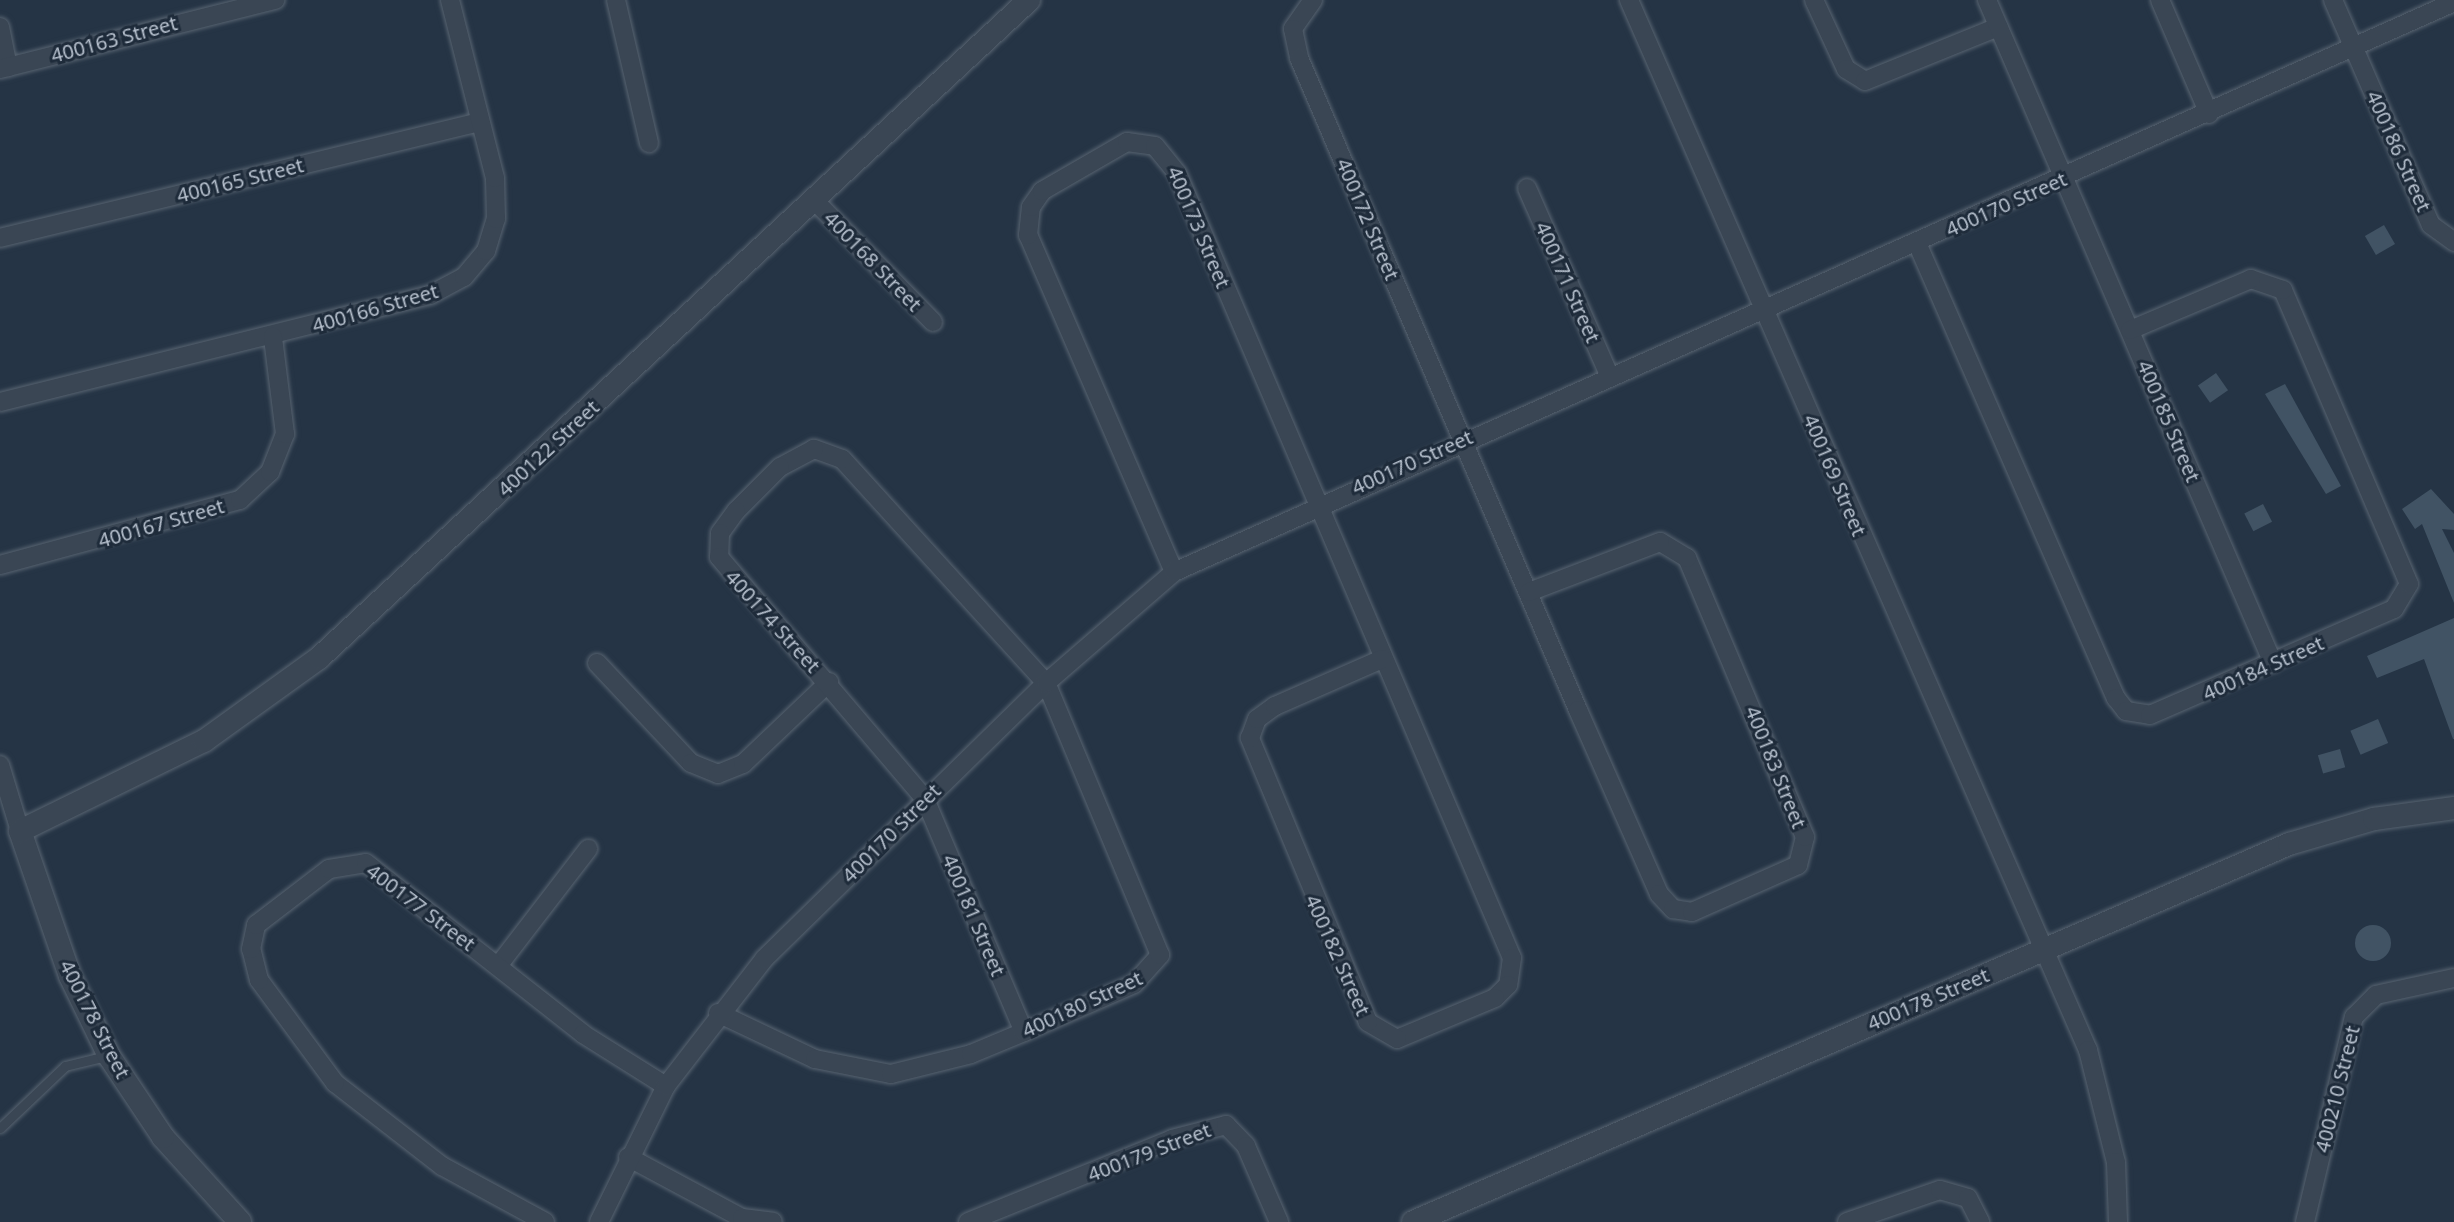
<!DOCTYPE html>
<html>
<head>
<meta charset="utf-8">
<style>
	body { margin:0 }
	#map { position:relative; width:2454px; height:1222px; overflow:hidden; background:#253445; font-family:"Noto Sans",sans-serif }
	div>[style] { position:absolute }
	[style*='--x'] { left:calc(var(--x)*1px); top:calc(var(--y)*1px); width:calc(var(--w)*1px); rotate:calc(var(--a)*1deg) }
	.building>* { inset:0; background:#415364; transform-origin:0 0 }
	.round { border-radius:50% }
	.roads { filter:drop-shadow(0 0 2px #586471) drop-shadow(0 0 2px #586471) }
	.service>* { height:9px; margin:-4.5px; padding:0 4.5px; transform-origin:4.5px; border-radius:4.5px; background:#3a4654 }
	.minor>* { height:18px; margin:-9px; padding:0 9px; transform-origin:9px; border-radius:9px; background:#3a4654 }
	.tertiary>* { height:22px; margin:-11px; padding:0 11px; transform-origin:11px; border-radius:11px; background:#3a4654 }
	span { translate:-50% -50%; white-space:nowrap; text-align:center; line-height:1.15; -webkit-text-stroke:6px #1e2b3a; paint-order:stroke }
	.street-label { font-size:20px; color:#b7c1ce }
</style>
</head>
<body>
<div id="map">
	<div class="building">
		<div style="left:2384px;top:225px;width:22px;height:22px;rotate:60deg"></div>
		<div style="left:2216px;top:373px;width:21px;height:22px;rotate:55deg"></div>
		<div style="clip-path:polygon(2285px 384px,2341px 486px,2326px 494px,2265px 394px)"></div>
		<div style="clip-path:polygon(2431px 489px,2454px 514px,2454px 530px,2442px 529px,2454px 553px,2454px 603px,2422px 524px,2415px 529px,2402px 509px)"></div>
		<div style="left:2263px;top:504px;width:20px;height:21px;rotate:63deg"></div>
		<div style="clip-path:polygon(2454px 618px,2454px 739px,2453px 739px,2424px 659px,2377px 678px,2367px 656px)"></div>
		<div style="left:2378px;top:719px;width:26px;height:30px;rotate:67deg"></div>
		<div style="left:2340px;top:749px;width:19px;height:23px;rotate:74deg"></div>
		<div class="round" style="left:2355px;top:925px;width:36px;height:36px"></div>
	</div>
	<div class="roads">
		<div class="service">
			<div style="--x:0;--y:1128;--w:90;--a:-43.6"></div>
			<div style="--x:65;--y:1066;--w:42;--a:-13.7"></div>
		</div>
		<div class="minor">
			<div style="--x:616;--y:0;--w:147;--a:77"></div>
			<div style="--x:1313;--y:0;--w:35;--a:125"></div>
			<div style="--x:1293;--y:29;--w:30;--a:78"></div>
			<div style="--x:1299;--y:58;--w:709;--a:66.83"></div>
			<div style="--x:1578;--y:710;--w:201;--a:66.2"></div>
			<div style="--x:1659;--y:894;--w:21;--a:47"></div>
			<div style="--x:1673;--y:909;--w:19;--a:9"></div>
			<div style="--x:1692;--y:912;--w:116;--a:-23.9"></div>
			<div style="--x:1798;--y:865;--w:29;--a:-76"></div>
			<div style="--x:1805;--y:837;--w:303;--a:-112.9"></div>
			<div style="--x:1687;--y:558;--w:31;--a:-149"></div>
			<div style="--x:1660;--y:542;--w:140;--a:159.1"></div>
			<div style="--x:1629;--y:0;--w:1146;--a:66.39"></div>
			<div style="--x:2088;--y:1050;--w:115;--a:76"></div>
			<div style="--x:2116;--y:1162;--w:60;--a:88.1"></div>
			<div style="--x:1814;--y:0;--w:76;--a:65.1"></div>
			<div style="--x:1846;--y:69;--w:22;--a:32"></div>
			<div style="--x:1865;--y:81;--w:144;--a:-22.1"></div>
			<div style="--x:1987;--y:0;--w:722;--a:66.67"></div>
			<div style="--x:2160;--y:0;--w:124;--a:66.7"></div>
			<div style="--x:2333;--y:0;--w:245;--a:66.5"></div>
			<div style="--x:2431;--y:225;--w:29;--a:36"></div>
			<div style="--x:0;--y:27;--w:41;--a:78.7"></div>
			<div style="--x:0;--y:69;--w:284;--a:-14.1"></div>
			<div style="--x:1527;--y:188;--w:206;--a:66.3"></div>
			<div style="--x:813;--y:199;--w:172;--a:45.7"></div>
			<div style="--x:0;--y:238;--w:494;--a:-13.6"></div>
			<div style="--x:1917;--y:243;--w:497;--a:66.4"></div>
			<div style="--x:2116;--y:698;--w:16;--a:52"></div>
			<div style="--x:2126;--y:711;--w:24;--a:9"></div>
			<div style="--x:2150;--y:715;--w:266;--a:-23.5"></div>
			<div style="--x:2394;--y:609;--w:29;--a:-59"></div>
			<div style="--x:2409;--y:584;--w:320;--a:-113.2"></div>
			<div style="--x:2283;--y:290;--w:34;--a:-161"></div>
			<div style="--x:2251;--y:279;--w:131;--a:157.1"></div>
			<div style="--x:0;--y:402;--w:443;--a:-14"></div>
			<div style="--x:430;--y:295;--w:38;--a:-28"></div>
			<div style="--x:464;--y:277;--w:34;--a:-50"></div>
			<div style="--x:486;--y:251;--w:34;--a:-73"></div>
			<div style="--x:496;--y:219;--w:41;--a:-91.4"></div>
			<div style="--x:495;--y:178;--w:184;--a:-104.2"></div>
			<div style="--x:0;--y:565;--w:249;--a:-15.2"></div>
			<div style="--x:240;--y:500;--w:41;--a:-43"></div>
			<div style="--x:270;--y:472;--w:41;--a:-68.5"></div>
			<div style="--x:285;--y:434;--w:98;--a:-97.1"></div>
			<div style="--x:1174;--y:572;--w:367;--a:-113.4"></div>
			<div style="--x:1028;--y:235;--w:28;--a:-84"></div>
			<div style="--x:1031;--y:207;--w:19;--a:-55"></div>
			<div style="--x:1042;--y:191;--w:98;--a:-30"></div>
			<div style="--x:1127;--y:142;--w:28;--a:8"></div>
			<div style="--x:1155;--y:146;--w:35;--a:51"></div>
			<div style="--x:1177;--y:173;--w:853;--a:66.89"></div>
			<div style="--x:1512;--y:958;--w:27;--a:98"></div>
			<div style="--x:1508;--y:985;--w:18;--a:135"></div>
			<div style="--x:1495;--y:998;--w:106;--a:157.3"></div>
			<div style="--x:1397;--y:1039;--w:34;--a:-150"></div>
			<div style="--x:1368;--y:1022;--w:308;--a:-112.6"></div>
			<div style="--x:1250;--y:738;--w:20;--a:-70"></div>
			<div style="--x:1257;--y:719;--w:22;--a:-36"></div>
			<div style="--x:1275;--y:706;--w:117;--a:-23.7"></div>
			<div style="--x:597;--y:663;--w:137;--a:46.8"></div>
			<div style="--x:691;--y:763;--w:29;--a:22"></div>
			<div style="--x:718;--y:774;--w:27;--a:-22"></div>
			<div style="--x:743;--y:764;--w:119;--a:-43.6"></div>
			<div style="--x:0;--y:765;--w:69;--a:73.1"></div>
			<div style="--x:498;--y:966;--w:148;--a:-52.4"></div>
			<div style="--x:718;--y:1013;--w:107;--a:25.4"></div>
			<div style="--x:815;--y:1059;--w:77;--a:11.2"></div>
			<div style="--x:891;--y:1074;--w:82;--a:-14"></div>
			<div style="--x:971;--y:1054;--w:57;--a:-22.5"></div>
			<div style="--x:1024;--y:1032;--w:120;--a:-23.6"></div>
			<div style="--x:1134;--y:984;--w:39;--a:-48"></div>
			<div style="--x:1160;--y:955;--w:295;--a:-112.7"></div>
			<div style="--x:1046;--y:683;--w:303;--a:-132.3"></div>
			<div style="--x:842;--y:459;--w:30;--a:-160"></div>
			<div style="--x:814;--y:449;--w:38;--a:152"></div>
			<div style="--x:780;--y:467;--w:62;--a:135"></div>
			<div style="--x:736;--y:511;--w:27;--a:126"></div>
			<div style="--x:720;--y:533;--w:24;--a:92"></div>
			<div style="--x:719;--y:557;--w:318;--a:49.6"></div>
			<div style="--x:925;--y:799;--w:253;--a:67"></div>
			<div style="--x:628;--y:1157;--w:129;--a:28.2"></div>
			<div style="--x:742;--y:1218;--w:31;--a:7"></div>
			<div style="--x:545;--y:1222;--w:117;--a:-151.5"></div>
			<div style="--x:442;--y:1166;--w:135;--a:-142.2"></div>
			<div style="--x:335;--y:1083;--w:128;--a:-126.4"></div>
			<div style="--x:259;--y:980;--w:32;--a:-104"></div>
			<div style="--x:251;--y:949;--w:25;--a:-78"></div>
			<div style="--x:256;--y:925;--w:92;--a:-37.5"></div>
			<div style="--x:329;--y:869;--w:37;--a:-9"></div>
			<div style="--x:366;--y:863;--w:276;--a:38.2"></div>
			<div style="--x:583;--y:1034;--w:98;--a:32.1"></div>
			<div style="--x:599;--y:1222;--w:152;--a:-63.8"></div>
			<div style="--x:666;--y:1086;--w:160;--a:-52.3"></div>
			<div style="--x:764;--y:959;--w:395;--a:-44.4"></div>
			<div style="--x:1046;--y:683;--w:169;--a:-40.9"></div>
			<div style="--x:1174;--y:572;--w:1401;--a:-24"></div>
			<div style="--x:968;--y:1222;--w:220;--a:-22.1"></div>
			<div style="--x:1172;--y:1139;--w:56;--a:-14.5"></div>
			<div style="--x:1226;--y:1125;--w:29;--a:46"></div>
			<div style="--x:1246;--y:1146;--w:83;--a:66.5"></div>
			<div style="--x:1847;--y:1222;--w:98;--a:-19"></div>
			<div style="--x:1940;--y:1190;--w:29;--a:16"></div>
			<div style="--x:1968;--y:1198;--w:27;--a:63"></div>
			<div style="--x:2305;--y:1222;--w:211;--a:-76.6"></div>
			<div style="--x:2354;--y:1017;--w:31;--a:-45"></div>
			<div style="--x:2376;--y:995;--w:80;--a:-12.3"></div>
		</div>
		<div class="tertiary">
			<div style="--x:240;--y:1222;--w:115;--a:-132.2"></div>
			<div style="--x:163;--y:1137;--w:97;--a:-123.7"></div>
			<div style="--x:109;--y:1056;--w:89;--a:-116"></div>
			<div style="--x:70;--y:976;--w:153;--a:-109"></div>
			<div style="--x:20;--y:831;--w:205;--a:-26.1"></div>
			<div style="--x:204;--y:741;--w:142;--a:-35.8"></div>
			<div style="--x:319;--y:658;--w:968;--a:-42.82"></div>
			<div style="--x:1413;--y:1222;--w:954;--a:-23.34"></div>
			<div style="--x:2289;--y:844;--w:89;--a:-16.4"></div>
			<div style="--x:2374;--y:819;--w:81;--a:-7.8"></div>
		</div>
	</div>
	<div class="street-label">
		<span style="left:114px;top:39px;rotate:-15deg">400163 Street</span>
		<span style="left:2399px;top:151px;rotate:66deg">400186 Street</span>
		<span style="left:240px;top:180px;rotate:-14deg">400165 Street</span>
		<span style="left:2006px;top:204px;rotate:-24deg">400170 Street</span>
		<span style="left:1368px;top:219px;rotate:67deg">400172 Street</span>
		<span style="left:1199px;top:227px;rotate:67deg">400173 Street</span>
		<span style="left:873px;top:261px;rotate:46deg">400168 Street</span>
		<span style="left:1568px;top:282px;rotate:66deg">400171 Street</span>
		<span style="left:375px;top:308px;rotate:-16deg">400166 Street</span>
		<span style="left:2169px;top:421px;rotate:67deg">400185 Street</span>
		<span style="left:548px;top:448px;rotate:-43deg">400122 Street</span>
		<span style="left:1412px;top:462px;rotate:-24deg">400170 Street</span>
		<span style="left:1835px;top:475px;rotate:67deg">400169 Street</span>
		<span style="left:161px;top:523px;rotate:-16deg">400167 Street</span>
		<span style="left:773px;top:621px;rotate:48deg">400174 Street</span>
		<span style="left:2263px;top:668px;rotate:-24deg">400184 Street</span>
		<span style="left:1776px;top:767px;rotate:68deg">400183 Street</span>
		<span style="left:891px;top:833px;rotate:-45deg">400170 Street</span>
		<span style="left:421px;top:907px;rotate:37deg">400177 Street</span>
		<span style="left:974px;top:915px;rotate:67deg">400181 Street</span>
		<span style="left:1338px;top:955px;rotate:66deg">400182 Street</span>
		<span style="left:1928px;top:999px;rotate:-23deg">400178 Street</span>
		<span style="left:1082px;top:1004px;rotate:-25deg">400180 Street</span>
		<span style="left:95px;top:1019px;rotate:63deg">400178 Street</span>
		<span style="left:2337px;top:1089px;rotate:-76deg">400210 Street</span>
		<span style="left:1149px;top:1152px;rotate:-21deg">400179 Street</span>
	</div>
</div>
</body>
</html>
